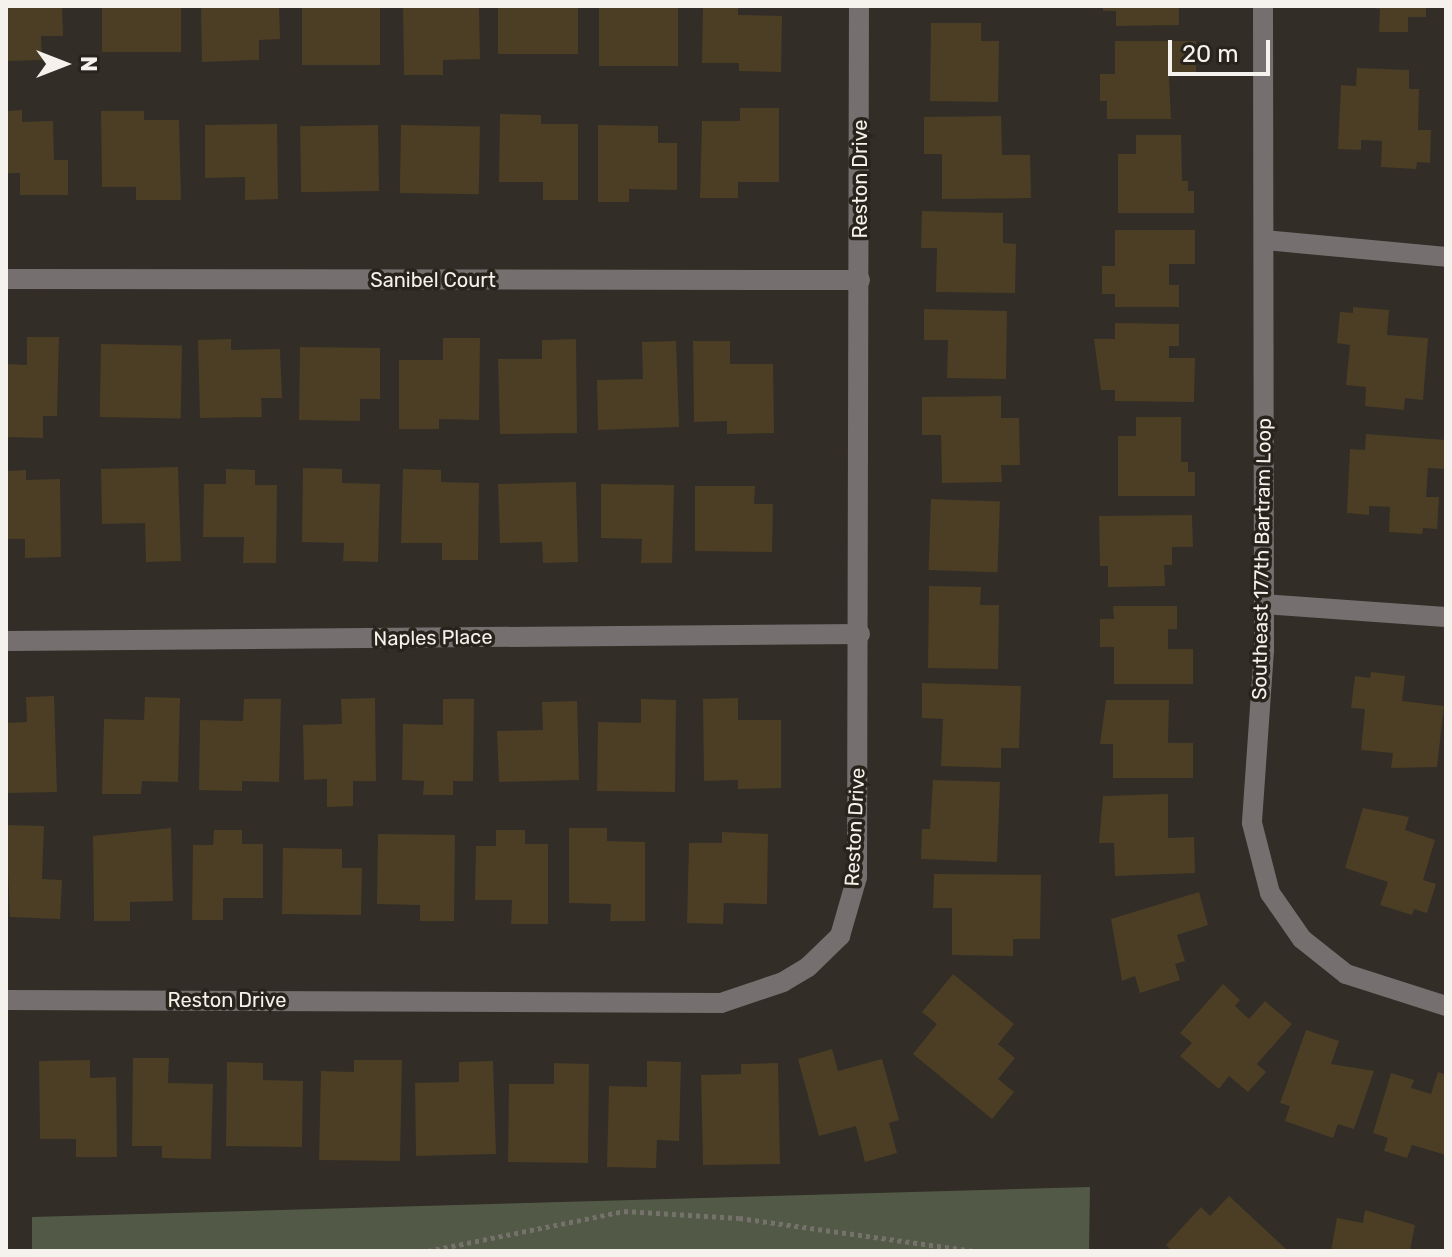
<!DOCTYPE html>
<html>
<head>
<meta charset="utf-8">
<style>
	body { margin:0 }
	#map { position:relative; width:1452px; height:1257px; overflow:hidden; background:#322d26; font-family:Rubik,sans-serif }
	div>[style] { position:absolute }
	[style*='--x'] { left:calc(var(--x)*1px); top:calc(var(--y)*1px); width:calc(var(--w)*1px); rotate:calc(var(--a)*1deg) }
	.green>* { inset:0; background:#525a47 }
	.building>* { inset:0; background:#4b3e25; transform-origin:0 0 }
	.path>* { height:5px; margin-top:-2.5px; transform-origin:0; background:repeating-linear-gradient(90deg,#75716b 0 4px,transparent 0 8px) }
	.minor>* { height:20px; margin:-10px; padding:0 10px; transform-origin:10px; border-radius:10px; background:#75706f }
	span { translate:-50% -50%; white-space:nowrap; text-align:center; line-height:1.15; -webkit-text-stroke:7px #28241c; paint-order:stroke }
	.street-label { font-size:20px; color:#f5f2ed }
	.frame { position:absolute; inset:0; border:8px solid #f5f2ed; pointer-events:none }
	.north { position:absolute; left:24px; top:24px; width:80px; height:80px; -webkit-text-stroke:6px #28241c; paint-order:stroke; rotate:90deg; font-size:22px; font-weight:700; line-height:32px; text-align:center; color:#f5f2ed }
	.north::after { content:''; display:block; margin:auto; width:28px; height:36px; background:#f5f2ed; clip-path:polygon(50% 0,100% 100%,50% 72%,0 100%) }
	.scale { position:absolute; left:1168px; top:40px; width:102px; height:36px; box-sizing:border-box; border:4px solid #f5f2ed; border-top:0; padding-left:10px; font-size:24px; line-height:28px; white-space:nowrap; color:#f5f2ed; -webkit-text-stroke:6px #28241c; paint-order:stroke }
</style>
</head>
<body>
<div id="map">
	<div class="green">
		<div style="clip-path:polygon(1090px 1187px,1089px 1251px,32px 1251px,32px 1217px)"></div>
	</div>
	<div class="building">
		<div style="clip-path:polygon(6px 6px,62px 6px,63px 36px,41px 36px,42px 60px,6px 61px)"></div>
		<div style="left:102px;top:6px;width:79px;height:46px"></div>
		<div style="clip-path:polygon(201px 6px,279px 6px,280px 39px,259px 40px,259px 60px,202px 62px)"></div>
		<div style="left:302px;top:6px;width:78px;height:59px"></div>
		<div style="clip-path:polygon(403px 6px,479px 6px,480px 59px,443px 60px,443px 75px,404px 75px)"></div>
		<div style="left:498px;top:6px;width:80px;height:48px"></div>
		<div style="left:599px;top:6px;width:79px;height:60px"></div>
		<div style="clip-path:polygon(703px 6px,738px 6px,738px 15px,782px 16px,781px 72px,739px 71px,739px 63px,702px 63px)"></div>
		<div style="clip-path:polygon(1103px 6px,1179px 6px,1179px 25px,1116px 26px,1116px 11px,1103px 11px)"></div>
		<div style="clip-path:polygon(1362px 6px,1426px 6px,1426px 17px,1408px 17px,1408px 32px,1379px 32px,1380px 9px)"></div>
		<div style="clip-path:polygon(931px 23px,981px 23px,981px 41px,999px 41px,998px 102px,930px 101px)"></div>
		<div style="clip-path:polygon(1115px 41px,1196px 41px,1196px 76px,1169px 76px,1171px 119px,1107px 119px,1107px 101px,1100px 101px,1100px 74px,1115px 74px)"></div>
		<div style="clip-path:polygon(1357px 68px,1409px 70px,1409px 89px,1419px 89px,1418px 130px,1431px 130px,1430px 163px,1417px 162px,1416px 169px,1381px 167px,1382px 141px,1361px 140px,1361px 150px,1338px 149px,1341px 85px,1356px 86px)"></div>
		<div style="clip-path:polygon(740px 108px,779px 108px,779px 182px,738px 182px,738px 198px,700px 198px,702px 121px,740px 121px)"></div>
		<div style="clip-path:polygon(22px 110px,22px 122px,53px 121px,54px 160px,68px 160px,68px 195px,20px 195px,20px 173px,6px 173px,6px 111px)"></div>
		<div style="clip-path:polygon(101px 111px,144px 111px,144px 120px,179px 120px,181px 200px,136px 200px,136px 187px,102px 187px)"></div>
		<div style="clip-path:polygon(500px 114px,541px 115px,541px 124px,578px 124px,578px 200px,543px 200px,543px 182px,499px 182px)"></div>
		<div style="clip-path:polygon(1001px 116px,1002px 155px,1030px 155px,1031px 198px,942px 199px,942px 154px,924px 154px,924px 117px)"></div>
		<div style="clip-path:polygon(277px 124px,278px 199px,245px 200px,245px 177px,205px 178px,205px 125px)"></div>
		<div style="left:378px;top:125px;width:66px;height:78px;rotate:89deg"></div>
		<div style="left:401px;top:125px;width:79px;height:68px;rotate:1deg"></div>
		<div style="clip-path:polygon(598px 125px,658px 126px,658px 143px,677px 143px,677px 190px,629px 189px,629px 202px,598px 202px)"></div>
		<div style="clip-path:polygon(1136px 135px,1181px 135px,1182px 181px,1188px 181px,1188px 191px,1194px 191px,1194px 213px,1118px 213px,1118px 154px,1136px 154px)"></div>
		<div style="clip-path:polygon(922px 211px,1003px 213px,1003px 243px,1016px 244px,1015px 293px,936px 292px,937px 248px,921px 248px)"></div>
		<div style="clip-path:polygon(1115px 230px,1195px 230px,1195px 264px,1169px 264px,1169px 285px,1179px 285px,1179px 307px,1115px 307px,1115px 294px,1102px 294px,1102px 266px,1115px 266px)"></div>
		<div style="clip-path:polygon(1353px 307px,1389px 310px,1387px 335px,1428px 338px,1423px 400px,1405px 398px,1404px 410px,1365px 406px,1366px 387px,1346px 385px,1350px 345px,1337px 343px,1340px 312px,1353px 313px)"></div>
		<div style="clip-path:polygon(924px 309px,1007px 311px,1006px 379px,947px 378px,948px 340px,924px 340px)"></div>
		<div style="clip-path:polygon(1115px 323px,1179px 324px,1179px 346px,1169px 346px,1169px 358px,1195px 358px,1194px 402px,1115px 401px,1115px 390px,1101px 390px,1094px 339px,1115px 339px)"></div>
		<div style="clip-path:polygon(27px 337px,59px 337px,57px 416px,43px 416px,43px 438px,6px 437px,6px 364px,27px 365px)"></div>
		<div style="clip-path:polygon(443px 338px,480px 338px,479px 420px,439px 419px,439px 429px,399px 429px,399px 360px,443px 360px)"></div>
		<div style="clip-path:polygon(231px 339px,231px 350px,280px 349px,282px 398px,261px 398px,262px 417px,200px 418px,198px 340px)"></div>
		<div style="clip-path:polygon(576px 339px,577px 433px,500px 434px,498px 359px,542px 359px,542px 340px)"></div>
		<div style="clip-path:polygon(676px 341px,679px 427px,598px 430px,597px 380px,643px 379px,642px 342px)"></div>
		<div style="clip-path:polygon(693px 341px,730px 341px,730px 364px,773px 364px,774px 433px,727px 434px,727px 421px,694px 422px)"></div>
		<div style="left:101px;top:344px;width:81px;height:73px;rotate:1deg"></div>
		<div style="clip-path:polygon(300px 347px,380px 348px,380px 399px,360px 399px,360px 421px,299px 420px)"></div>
		<div style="clip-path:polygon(1001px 396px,1001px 418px,1019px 418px,1020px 465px,1001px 465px,1002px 482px,942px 483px,941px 435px,922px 435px,922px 397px)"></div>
		<div style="clip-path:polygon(1136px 417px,1181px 417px,1181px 462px,1188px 462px,1188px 472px,1195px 472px,1195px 496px,1118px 496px,1118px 436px,1136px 436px)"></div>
		<div style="clip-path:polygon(1366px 434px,1446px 440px,1445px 469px,1428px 468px,1426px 497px,1439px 497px,1437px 529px,1423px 528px,1422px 534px,1389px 532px,1390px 507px,1369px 506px,1369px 515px,1347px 513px,1350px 449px,1365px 450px)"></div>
		<div style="clip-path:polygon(178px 467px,181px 561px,146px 562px,145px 523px,102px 524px,101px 469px)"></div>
		<div style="clip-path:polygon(303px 468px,342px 469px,342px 483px,380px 484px,378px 562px,343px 561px,344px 543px,302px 542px)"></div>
		<div style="clip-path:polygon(226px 469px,255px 470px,255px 485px,277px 485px,276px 563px,243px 563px,244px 537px,203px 537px,204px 484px,226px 484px)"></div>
		<div style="clip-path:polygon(403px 469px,441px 470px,441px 482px,479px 483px,478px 560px,442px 560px,442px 543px,401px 543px)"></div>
		<div style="clip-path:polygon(26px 470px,26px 480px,60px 479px,61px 557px,25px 558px,25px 539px,6px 539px,6px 471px)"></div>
		<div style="clip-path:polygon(576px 482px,578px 562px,543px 563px,542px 542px,500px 543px,498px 484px)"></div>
		<div style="clip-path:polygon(601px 484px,674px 485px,672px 563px,641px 563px,642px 539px,601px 538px)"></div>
		<div style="clip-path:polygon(695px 486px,755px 486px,754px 504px,773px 504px,772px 552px,695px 551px)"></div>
		<div style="left:931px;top:499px;width:69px;height:71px;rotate:2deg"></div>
		<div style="clip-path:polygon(1192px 515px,1193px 547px,1172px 547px,1172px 565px,1164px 565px,1165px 586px,1108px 587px,1108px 566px,1100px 566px,1099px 516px)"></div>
		<div style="clip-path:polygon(929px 586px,981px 587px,980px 605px,999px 605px,998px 669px,928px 668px)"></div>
		<div style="clip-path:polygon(1113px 606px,1177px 606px,1177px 629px,1168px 629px,1168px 649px,1193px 649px,1193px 684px,1114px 684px,1114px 647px,1100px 647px,1100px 619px,1114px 619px)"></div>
		<div style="clip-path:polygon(1371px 672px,1405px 676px,1402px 701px,1444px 706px,1437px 767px,1391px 768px,1393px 753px,1361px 750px,1365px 709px,1351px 708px,1355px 676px,1370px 678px)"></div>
		<div style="clip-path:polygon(922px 683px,1021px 686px,1019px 748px,1001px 748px,1001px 768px,941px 766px,943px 719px,922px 718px)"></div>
		<div style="clip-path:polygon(54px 696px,57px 792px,7px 793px,6px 723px,27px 722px,26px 697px)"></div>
		<div style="clip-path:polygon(145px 697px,180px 698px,178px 782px,142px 781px,141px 794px,102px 794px,104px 719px,144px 720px)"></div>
		<div style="clip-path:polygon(375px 698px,376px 781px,353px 781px,353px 806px,327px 807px,327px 779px,304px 780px,303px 725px,342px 724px,341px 699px)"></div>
		<div style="clip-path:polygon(738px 698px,738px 720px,781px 720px,781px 788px,738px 789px,738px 780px,704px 781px,703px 699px)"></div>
		<div style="clip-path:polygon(244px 699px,281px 699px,279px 782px,242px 781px,242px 791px,199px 790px,200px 720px,243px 721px)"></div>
		<div style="clip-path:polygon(443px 699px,474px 699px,473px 781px,453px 781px,453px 795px,423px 795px,424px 781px,402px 780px,403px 724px,443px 725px)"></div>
		<div style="clip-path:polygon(641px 699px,676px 700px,675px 792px,597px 791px,598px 722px,641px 723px)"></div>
		<div style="clip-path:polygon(1106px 700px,1169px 700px,1168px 743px,1193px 743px,1193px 778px,1113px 778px,1113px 744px,1100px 744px)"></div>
		<div style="clip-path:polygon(577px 701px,579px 780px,499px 782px,497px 731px,543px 730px,542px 702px)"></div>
		<div style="clip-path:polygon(933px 780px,1000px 782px,997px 862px,921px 859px,922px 829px,930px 829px)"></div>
		<div style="clip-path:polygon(1168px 794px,1168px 838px,1194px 837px,1195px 873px,1115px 876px,1114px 843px,1099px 843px,1103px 796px)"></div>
		<div style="clip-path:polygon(1363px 808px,1409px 817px,1405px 830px,1435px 840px,1423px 880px,1436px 884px,1427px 913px,1414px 909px,1412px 915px,1380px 905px,1388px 882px,1345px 868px)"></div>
		<div style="clip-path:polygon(6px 825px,44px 826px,42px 879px,62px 880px,60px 919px,10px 917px)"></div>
		<div style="clip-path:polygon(171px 828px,173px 901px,130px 902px,130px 921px,94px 921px,93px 836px)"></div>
		<div style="clip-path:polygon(569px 828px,607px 828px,607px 841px,645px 842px,645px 921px,610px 921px,611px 904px,569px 903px)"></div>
		<div style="clip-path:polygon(214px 830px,242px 830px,242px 844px,263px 844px,263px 898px,223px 898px,223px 920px,192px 920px,193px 845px,213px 845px)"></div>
		<div style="clip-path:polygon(496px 830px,525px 830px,525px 844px,548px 844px,548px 924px,511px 924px,512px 900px,475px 900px,476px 846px,496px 846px)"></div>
		<div style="clip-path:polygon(722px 832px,768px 834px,767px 904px,724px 903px,723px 924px,687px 923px,689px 843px,722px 843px)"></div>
		<div style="clip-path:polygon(378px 834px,455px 835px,454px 921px,420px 921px,420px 905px,377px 904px)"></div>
		<div style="clip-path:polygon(283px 848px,342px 849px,342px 868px,362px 868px,361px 915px,282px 914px)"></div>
		<div style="clip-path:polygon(934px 874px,1041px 875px,1040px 939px,1013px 939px,1013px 956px,952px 955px,952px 908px,933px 908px)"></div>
		<div style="clip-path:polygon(1199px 892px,1208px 925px,1177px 935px,1185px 961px,1175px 964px,1180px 980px,1140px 993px,1135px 976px,1122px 981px,1111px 919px)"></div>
		<div style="clip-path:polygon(953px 974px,1014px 1024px,998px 1044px,1015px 1058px,998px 1079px,1014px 1092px,992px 1119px,913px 1054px,937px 1024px,922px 1012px)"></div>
		<div style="clip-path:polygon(1223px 984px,1240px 1000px,1235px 1006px,1249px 1019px,1265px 1001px,1292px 1024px,1257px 1064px,1266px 1072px,1248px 1092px,1229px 1076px,1219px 1089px,1180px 1056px,1192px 1043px,1180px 1033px)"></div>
		<div style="clip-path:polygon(1306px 1030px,1339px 1041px,1331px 1064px,1374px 1071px,1354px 1129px,1338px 1124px,1333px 1138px,1285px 1121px,1290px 1106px,1280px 1103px)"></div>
		<div style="clip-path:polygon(832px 1049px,838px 1071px,882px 1059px,899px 1120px,889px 1123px,897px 1153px,865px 1162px,856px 1126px,819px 1136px,798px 1059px)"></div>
		<div style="clip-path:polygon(133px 1058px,169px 1058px,168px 1083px,213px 1084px,211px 1159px,162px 1158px,162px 1146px,132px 1146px)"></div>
		<div style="clip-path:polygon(90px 1060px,90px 1078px,116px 1077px,117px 1157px,76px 1157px,76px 1139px,40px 1139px,39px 1061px)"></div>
		<div style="clip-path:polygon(354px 1060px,402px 1060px,400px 1161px,319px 1160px,321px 1071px,354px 1072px)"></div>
		<div style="clip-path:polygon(493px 1061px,496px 1154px,416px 1156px,415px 1083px,459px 1082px,459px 1062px)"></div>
		<div style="clip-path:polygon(647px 1061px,681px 1062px,679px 1141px,657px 1140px,656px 1168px,607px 1167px,609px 1086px,647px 1087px)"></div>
		<div style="clip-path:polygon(227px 1062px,263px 1063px,263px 1080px,303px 1081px,302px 1147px,226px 1146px)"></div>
		<div style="clip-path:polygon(554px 1063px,589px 1064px,588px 1163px,508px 1162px,509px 1084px,554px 1084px)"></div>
		<div style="clip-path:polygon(778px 1063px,780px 1164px,703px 1165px,701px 1075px,741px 1074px,741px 1064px)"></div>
		<div style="clip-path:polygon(1438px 1072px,1446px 1075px,1446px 1155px,1412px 1145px,1407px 1158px,1384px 1151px,1388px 1138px,1373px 1133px,1391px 1073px,1414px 1080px,1411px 1088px,1431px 1094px)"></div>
		<div style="clip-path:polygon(1229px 1196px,1288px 1251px,1172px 1251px,1166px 1245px,1201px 1207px,1210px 1216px)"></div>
		<div style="clip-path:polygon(1365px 1210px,1415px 1225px,1410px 1251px,1331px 1251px,1337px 1218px,1363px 1223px)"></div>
	</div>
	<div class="path">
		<div style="--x:428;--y:1251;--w:200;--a:-11.5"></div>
		<div style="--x:624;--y:1211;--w:115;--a:3.5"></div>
		<div style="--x:739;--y:1218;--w:237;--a:8"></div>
	</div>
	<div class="minor">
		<div style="--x:1263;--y:6;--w:644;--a:89.91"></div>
		<div style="--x:1264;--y:650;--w:173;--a:94"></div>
		<div style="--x:1252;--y:823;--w:72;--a:75.6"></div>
		<div style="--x:1270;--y:893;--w:56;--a:55.2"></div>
		<div style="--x:1302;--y:939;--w:56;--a:38.5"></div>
		<div style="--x:1346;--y:974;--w:105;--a:17.7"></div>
		<div style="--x:1264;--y:240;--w:183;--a:5.3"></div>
		<div style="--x:6;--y:279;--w:854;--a:0.07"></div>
		<div style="--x:1264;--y:604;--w:182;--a:4.1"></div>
		<div style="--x:6;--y:641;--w:854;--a:-0.47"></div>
		<div style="--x:6;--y:1000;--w:715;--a:0.24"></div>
		<div style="--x:721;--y:1003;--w:65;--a:-18.7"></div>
		<div style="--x:783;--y:982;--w:29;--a:-31"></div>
		<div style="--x:808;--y:967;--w:45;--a:-44.1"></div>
		<div style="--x:840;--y:936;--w:61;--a:-73.9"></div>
		<div style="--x:857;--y:877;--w:871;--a:-89.87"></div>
	</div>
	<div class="street-label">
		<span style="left:860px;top:179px;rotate:-90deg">Reston Drive</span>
		<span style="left:433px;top:280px">Sanibel Court</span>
		<span style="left:1262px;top:559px;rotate:-89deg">Southeast 177th Bartram Loop</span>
		<span style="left:433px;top:638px;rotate:-1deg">Naples Place</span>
		<span style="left:855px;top:827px;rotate:-87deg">Reston Drive</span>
		<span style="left:227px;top:1000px">Reston Drive</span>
	</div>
	<div class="frame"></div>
	<div class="north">N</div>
	<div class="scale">20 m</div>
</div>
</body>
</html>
